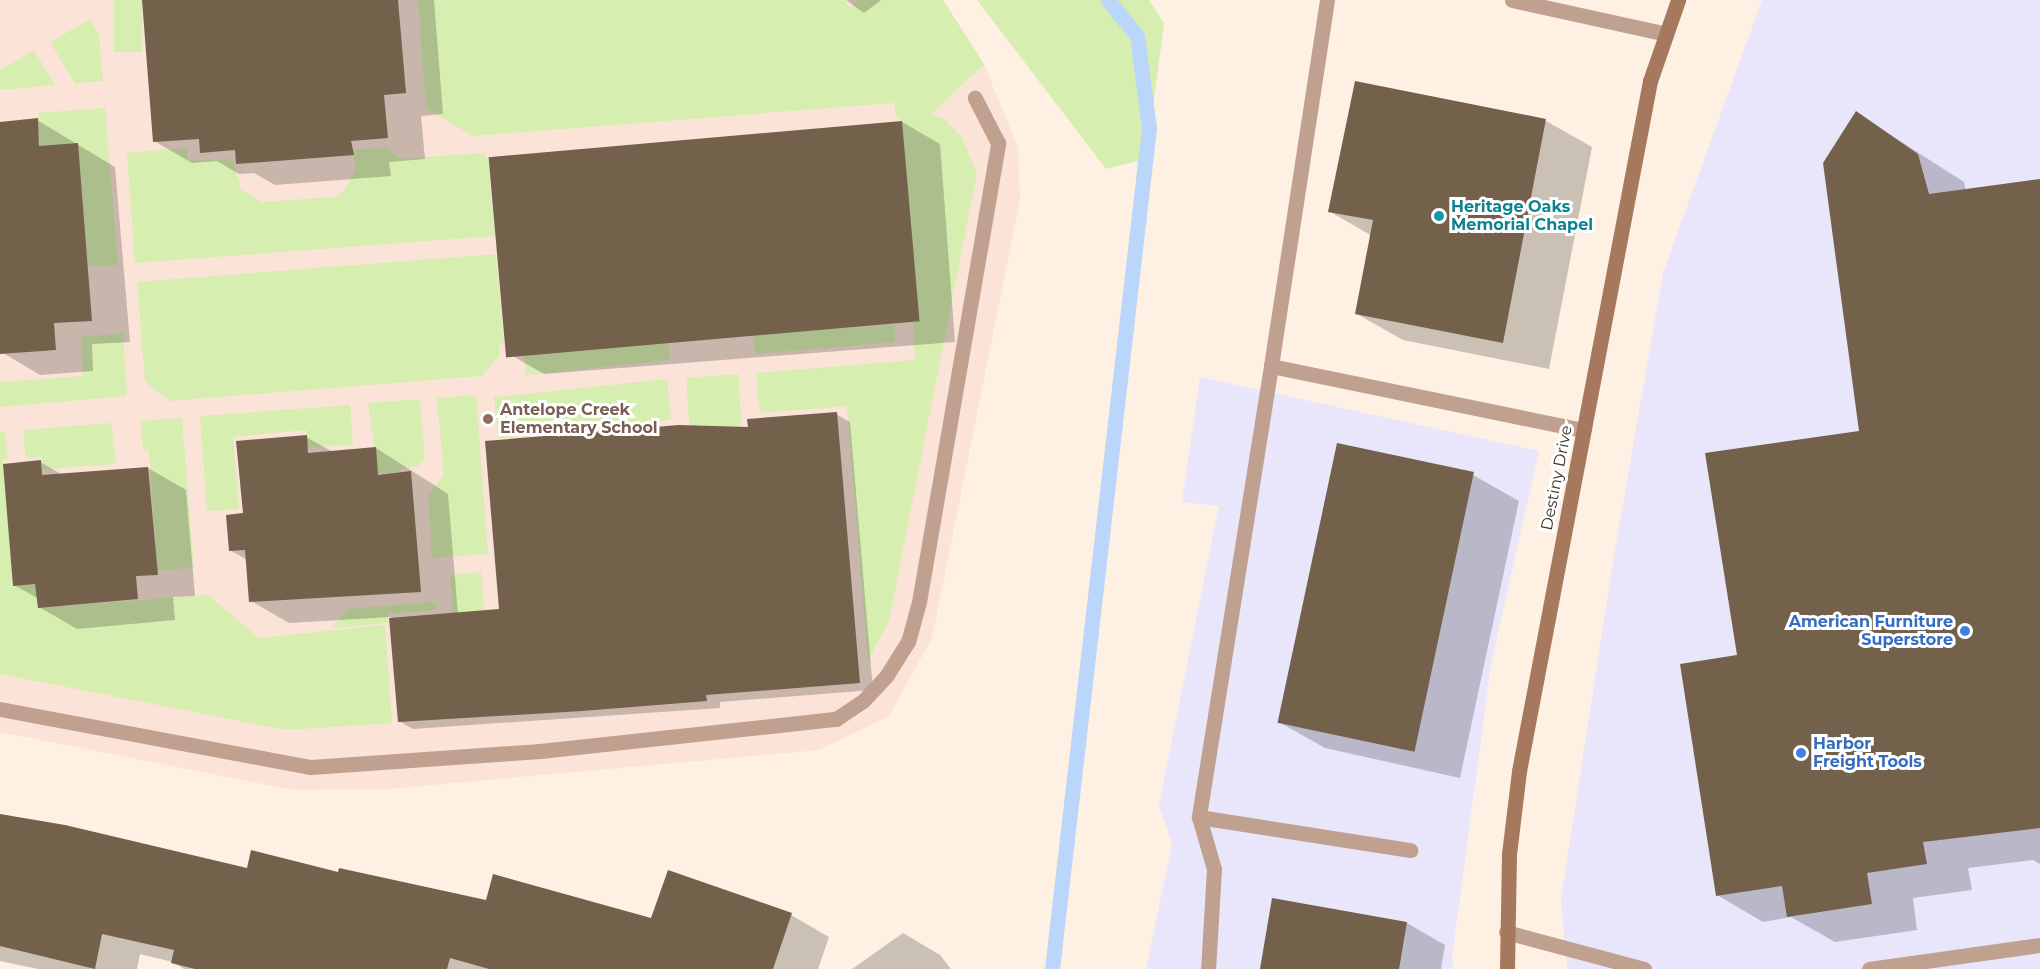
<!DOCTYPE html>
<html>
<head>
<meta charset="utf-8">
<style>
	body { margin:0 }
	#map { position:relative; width:2040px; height:969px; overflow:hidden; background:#fef0e2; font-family:Montserrat,sans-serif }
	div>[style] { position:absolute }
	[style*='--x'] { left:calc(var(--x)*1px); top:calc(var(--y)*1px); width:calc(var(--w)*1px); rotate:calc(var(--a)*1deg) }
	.commercial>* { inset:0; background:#e9e5fb }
	.education>* { inset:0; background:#fbe3d8 }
	.green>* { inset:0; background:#d6eeaf; transform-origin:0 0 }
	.shadow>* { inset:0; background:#0003 }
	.stream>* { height:15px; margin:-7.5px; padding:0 7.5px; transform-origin:7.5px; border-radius:7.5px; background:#bbd6fb }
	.building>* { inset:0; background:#73614b; transform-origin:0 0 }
	.lane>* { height:15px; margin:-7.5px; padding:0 7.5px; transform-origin:7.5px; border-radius:7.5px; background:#c0a18f }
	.secondary>* { height:15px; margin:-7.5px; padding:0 7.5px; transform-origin:7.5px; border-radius:7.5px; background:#a6795f }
	.dots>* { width:16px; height:16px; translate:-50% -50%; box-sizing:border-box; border:3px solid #fff; border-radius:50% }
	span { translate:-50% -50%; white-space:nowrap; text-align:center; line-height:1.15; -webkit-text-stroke:6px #fff; paint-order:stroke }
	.culture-label { font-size:16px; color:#0d838f; font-weight:700 }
	.left { translate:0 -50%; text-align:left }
	.education-label { font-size:16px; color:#785e54; font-weight:700 }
	.street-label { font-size:16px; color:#3b332a }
	.shop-label { font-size:16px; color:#366cbe; font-weight:700 }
	.right { translate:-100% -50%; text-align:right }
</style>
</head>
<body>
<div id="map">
	<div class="commercial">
		<div style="clip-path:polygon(1762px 0,2040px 0,2040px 969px,1567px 969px,1561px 899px,1613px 562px,1663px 273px)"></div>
		<div style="clip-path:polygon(1200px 377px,1539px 451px,1491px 664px,1452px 957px,1453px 969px,1146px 969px,1172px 844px,1159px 805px,1219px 506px,1182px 502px)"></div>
	</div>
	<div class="education">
		<div style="clip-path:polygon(0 0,943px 0,984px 64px,1018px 148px,1020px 200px,932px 638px,889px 716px,819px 750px,387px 789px,293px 790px,0 732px)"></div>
	</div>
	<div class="green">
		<div style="left:114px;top:0;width:28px;height:52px"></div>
		<div style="clip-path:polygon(418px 0,844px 0,850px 7px,858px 0,943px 0,984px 64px,931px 114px,943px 118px,961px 136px,977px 173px,889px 621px,868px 660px,847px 406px,760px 413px,756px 373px,915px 360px,913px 321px,918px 320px,902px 121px,901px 117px,896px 117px,894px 103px,472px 136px,426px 108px)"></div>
		<div style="clip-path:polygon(977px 0,1149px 0,1164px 24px,1146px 159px,1106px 169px)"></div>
		<div style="clip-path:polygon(91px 19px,99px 36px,103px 81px,75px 83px,50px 42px)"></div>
		<div style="clip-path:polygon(34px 50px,55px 85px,0 90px,0 70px)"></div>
		<div style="clip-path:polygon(105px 108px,118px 265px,88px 266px,78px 144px,40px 146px,38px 113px)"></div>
		<div style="clip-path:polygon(386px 147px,400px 159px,484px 153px,488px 159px,495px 236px,135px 263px,127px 153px,186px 148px,188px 161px,232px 159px,241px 189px,262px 202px,334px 197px,343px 191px,356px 170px,353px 150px)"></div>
		<div style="clip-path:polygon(496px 254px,504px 345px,499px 345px,500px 355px,482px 376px,169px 401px,145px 381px,137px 282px)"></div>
		<div style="clip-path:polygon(895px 325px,895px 342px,755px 354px,753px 334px)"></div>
		<div style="clip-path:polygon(123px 333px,127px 396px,0 407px,0 382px,83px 376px,81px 337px)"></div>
		<div style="left:668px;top:340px;width:20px;height:145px;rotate:84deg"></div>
		<div style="left:738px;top:374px;width:157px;height:52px;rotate:86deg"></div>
		<div style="left:667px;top:379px;width:41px;height:174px;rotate:84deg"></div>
		<div style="clip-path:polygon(476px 395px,488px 554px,432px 558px,428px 494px,444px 475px,437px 398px)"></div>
		<div style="clip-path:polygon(420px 399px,425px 459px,419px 466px,401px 468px,401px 472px,378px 474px,368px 403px)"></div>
		<div style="clip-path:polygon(350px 405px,353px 445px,307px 447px,306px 430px,233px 437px,239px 509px,207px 511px,200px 416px)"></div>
		<div style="clip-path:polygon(182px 418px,194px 568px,157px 570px,150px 461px,148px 449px,143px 450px,141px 421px)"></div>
		<div style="clip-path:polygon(111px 423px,116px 464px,43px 469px,42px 457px,26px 458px,23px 430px)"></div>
		<div style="clip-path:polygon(5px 431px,8px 459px,3px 460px,13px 585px,35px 584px,38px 608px,208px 595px,259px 638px,385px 625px,392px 723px,286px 730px,0 674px,0 432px)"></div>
		<div style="clip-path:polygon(481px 572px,487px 646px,454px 622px,450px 575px)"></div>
		<div style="clip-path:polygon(435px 602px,436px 610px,388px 614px,388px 623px,332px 628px,347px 609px)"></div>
	</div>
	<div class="shadow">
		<div style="clip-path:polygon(143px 0,434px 0,443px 114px,421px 116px,425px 159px,389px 162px,391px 176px,275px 185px,254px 173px,239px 174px,217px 161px,192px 163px,154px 141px)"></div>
		<div style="clip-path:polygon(846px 0,881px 0,864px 13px)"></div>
		<div style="clip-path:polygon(1356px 83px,1546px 121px,1592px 147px,1549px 369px,1403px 340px,1357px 314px,1372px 236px,1329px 211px)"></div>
		<div style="clip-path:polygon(1856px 113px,1964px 182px,1966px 191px,2040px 181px,2040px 864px,2033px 860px,1968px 868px,1972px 890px,1913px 898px,1917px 930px,1835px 942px,1791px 917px,1763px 922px,1717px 895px,1738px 656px,1861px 432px)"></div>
		<div style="clip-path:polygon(37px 120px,115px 167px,130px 342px,92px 344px,93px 371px,40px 375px,3px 353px,0 345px,0 123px)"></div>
		<div style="clip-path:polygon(902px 122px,940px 144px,955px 342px,544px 374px,506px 352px)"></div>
		<div style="clip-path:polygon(836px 414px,850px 422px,873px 690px,720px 702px,720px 708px,413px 729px,399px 721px,391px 617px,289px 623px,251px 601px,247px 560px,230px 550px,244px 515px,306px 437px,333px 452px,376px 448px,448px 494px,458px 614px,501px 611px,750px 429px)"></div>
		<div style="clip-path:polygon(40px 462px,63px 475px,148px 468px,186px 490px,195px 596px,173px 597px,175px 620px,77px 629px,39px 607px,39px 599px,14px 585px)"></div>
		<div style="clip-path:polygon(1473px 475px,1519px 501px,1460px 778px,1325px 748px,1279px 722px)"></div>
		<div style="clip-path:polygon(0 814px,248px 869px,339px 874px,487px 902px,652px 920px,791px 915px,829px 937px,818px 969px,184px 969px,173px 962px,140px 954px,137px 969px,38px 969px,0 961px)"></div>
		<div style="clip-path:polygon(1273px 900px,1407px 923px,1445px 945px,1441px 969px,1261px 969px)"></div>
		<div style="clip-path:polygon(903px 933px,940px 955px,951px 969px,852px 969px)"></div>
	</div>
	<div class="stream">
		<div style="--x:1052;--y:969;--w:847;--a:-83.42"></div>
		<div style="--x:1149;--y:128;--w:93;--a:-97.4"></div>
		<div style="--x:1137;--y:36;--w:46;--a:-128.9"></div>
	</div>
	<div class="building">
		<div style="clip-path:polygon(142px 0,398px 0,406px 93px,384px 95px,388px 138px,351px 141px,354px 155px,236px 164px,235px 150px,200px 153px,199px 139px,153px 142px)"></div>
		<div style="clip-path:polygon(1355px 81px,1546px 119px,1503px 343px,1355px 314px,1373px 220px,1328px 212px)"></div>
		<div style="clip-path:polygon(1856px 111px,1918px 154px,1929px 194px,2040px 179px,2040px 828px,1923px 842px,1927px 864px,1867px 873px,1872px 904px,1787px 917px,1782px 886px,1716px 896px,1680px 664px,1737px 655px,1705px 453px,1859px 431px,1823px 163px)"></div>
		<div style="clip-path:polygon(38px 118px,39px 146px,78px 143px,92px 321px,54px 323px,56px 350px,0 354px,0 122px)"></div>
		<div style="left:902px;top:121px;width:201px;height:415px;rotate:85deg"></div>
		<div style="clip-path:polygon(837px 412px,860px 683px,706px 695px,707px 701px,582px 711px,398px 722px,389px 618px,499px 609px,485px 441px,679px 425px,748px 427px,747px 419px)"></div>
		<div style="clip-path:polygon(307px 435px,308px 453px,376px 447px,378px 475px,411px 471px,421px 592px,249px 602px,245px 550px,229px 551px,226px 515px,243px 513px,236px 441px)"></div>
		<div style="left:1337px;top:443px;width:140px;height:286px;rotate:12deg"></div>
		<div style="clip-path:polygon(41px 460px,42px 475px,148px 467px,158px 575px,136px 576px,138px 599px,38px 608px,35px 584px,13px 586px,3px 464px)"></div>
		<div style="clip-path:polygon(0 814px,65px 825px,247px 868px,251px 850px,338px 872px,339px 868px,486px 900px,493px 874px,651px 918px,668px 870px,792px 913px,773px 969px,489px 969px,450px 958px,447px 969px,195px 969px,171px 963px,174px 950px,102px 934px,95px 969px,0 946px)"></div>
		<div style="clip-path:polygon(1272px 898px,1407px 922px,1399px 969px,1260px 969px)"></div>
	</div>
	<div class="lane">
		<div style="--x:1327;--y:0;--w:370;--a:98.7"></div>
		<div style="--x:1271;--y:366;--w:319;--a:11.6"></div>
		<div style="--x:1512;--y:0;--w:158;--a:12.4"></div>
		<div style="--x:1271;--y:366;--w:457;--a:99.1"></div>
		<div style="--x:1199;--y:817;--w:214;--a:8.9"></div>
		<div style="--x:0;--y:709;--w:316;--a:10.6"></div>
		<div style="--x:311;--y:767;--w:230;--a:-4"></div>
		<div style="--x:540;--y:751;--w:298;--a:-6.2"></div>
		<div style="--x:836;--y:719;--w:32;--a:-34"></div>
		<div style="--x:863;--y:701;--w:35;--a:-47"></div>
		<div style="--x:887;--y:675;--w:39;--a:-58"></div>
		<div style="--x:908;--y:642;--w:41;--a:-74.6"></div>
		<div style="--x:919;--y:602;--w:466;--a:-80.2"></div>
		<div style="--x:998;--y:143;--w:51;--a:-117.1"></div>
		<div style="--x:1199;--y:817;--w:54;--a:73.9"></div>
		<div style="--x:1214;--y:869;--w:100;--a:93.4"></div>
		<div style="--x:1506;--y:932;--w:143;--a:15"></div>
		<div style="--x:1869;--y:969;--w:173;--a:-8"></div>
	</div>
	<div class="secondary">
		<div style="--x:1507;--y:969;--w:115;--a:-89"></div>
		<div style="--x:1509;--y:854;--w:84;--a:-83.1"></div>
		<div style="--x:1519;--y:771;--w:702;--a:-79.25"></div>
		<div style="--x:1650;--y:81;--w:86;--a:-70.9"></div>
	</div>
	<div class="dots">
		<div style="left:1439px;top:216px;background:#0f9aa8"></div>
		<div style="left:488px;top:419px;background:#8d6e63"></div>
		<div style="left:1965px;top:631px;background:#3f7fe0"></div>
		<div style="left:1801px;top:753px;background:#3f7fe0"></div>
	</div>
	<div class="culture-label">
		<span class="left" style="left:1451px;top:216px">Heritage Oaks<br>Memorial Chapel</span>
	</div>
	<div class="education-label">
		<span class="left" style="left:500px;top:419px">Antelope Creek<br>Elementary School</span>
	</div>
	<div class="street-label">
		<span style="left:1557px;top:478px;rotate:-79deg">Destiny Drive</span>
	</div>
	<div class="shop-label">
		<span class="right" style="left:1953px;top:631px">American Furniture<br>Superstore</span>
		<span class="left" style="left:1813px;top:753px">Harbor<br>Freight Tools</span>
	</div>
</div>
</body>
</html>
